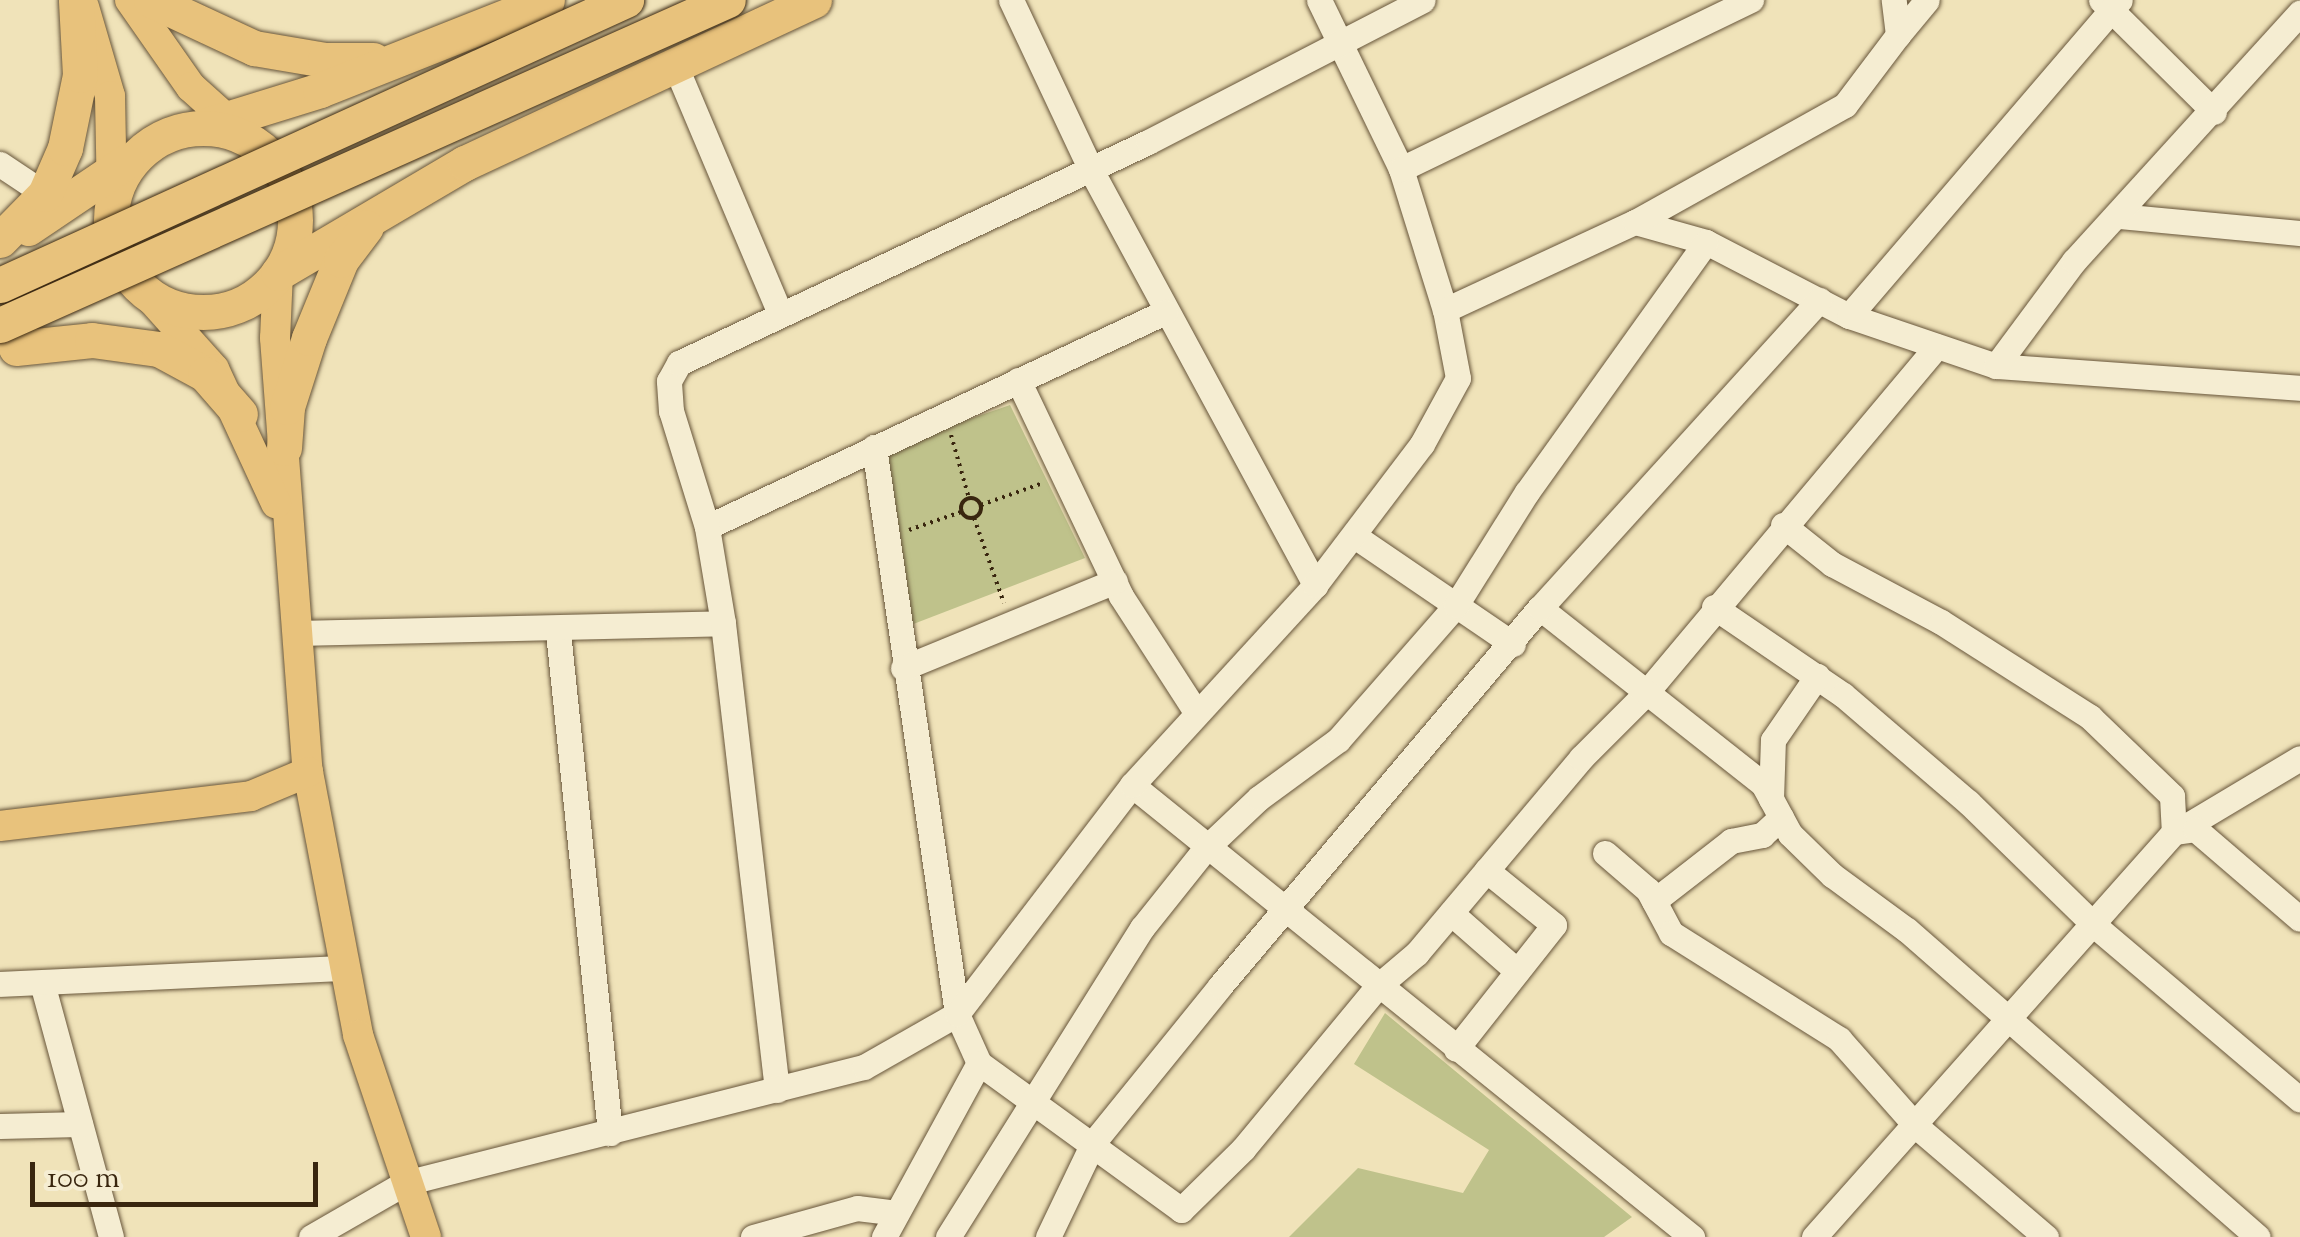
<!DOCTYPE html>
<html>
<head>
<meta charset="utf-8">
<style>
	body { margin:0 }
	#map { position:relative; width:2300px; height:1237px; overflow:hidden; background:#f0e3b9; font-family:"Sorts Mill Goudy",serif }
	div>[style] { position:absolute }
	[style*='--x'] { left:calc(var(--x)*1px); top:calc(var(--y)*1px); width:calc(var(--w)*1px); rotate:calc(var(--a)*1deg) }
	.green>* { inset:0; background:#bfc28b }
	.path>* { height:4px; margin-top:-2px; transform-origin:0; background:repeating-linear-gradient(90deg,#39260f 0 2.5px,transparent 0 7.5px) }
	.path>.ring { margin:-2px; padding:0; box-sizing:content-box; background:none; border:4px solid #39260f; border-radius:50% }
	.roads { filter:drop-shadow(0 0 2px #67553a) drop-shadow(0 0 2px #67553a) }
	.minor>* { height:25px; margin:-12.5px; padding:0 12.5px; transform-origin:12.5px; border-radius:12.5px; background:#f5edd2 }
	.major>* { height:30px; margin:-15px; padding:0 15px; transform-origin:15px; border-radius:15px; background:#e8c27c }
	.highway>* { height:35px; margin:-17.5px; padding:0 17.5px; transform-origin:17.5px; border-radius:17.5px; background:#e8c27c }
	.highway>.ring { margin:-17.5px; padding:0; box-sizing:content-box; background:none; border:35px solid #e8c27c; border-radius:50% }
	.bridges { filter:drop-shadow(0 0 2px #39260f) drop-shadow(0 0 2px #39260f) }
	.highway-bridge>* { height:35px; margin:-17.5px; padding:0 17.5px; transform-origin:17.5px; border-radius:17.5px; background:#e8c27c }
	span { translate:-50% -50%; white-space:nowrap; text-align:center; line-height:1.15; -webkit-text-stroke:8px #f5edd2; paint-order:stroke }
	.scale { position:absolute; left:30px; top:1162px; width:288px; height:45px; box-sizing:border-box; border:5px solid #39260f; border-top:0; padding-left:12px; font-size:30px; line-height:35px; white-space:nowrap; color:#39260f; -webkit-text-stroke:8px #f5edd2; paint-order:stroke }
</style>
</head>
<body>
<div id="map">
	<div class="green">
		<div style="clip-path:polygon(1010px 405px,1085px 558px,903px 628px,886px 448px)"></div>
		<div style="clip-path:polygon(1385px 1013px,1632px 1217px,1604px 1237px,1289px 1237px,1358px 1168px,1463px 1193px,1489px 1150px,1354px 1064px)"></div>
	</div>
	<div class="path">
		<div style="--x:951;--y:435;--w:66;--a:74.1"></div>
		<div class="ring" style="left:961px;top:498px;width:16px;height:16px"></div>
		<div style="--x:981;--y:505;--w:66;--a:-19.5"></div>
		<div style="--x:974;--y:518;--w:90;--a:70.6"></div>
		<div style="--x:909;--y:530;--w:55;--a:-19.1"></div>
	</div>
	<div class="roads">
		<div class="minor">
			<div style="--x:1011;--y:0;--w:188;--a:64.8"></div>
			<div style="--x:1091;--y:170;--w:472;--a:61.6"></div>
			<div style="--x:1319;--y:0;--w:188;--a:64.1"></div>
			<div style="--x:1401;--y:169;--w:148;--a:72.7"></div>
			<div style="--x:2101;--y:0;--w:159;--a:44.7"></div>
			<div style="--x:1898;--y:35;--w:45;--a:-50.4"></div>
			<div style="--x:675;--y:65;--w:270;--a:67.1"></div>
			<div style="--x:0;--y:164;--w:54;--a:33.7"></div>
			<div style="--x:1401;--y:169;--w:389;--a:-25.8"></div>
			<div style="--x:2119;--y:216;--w:182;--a:5.4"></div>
			<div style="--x:1635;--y:222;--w:74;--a:15.7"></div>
			<div style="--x:1706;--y:242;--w:161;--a:27.4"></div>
			<div style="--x:1849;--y:316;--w:155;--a:18.8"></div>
			<div style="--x:1996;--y:366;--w:305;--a:4.1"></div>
			<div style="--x:1849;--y:316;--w:416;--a:-49.4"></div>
			<div style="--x:1996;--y:366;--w:131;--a:-53.4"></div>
			<div style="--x:2074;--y:261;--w:336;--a:-47.7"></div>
			<div style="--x:1018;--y:380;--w:239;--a:64.5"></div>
			<div style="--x:1121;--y:596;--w:138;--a:57.1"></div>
			<div style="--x:874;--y:447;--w:573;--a:81.67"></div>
			<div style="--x:957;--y:1014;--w:54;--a:65.8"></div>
			<div style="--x:979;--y:1063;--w:250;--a:36"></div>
			<div style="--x:1181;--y:1210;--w:87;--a:-44.5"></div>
			<div style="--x:1243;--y:1149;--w:212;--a:-50.4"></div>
			<div style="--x:1378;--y:986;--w:51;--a:-40.2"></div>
			<div style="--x:1417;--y:953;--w:255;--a:-49.9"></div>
			<div style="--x:1581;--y:758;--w:91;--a:-45"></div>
			<div style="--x:1645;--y:694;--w:454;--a:-50"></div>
			<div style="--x:1783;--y:525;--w:63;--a:38.5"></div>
			<div style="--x:1832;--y:564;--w:123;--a:28"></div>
			<div style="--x:1941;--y:622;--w:177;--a:32.5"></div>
			<div style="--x:2090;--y:717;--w:114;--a:43.9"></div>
			<div style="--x:2172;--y:796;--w:36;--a:87"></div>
			<div style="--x:707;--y:527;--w:506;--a:-25.15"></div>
			<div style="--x:1356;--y:537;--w:190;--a:34.3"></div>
			<div style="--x:1714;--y:607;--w:156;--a:34.3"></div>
			<div style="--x:1843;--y:695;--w:165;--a:40.6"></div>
			<div style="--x:1968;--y:802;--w:176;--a:44.3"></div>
			<div style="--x:2094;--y:925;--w:270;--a:40.3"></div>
			<div style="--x:1540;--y:608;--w:284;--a:38.3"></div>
			<div style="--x:1763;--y:784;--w:57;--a:61.6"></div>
			<div style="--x:1790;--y:834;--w:59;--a:44.3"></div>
			<div style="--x:1832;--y:875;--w:93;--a:36.3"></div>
			<div style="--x:1907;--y:930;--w:466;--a:41.2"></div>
			<div style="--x:558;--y:632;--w:504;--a:84.07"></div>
			<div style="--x:298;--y:633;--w:425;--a:-1.3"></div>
			<div style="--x:903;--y:668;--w:229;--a:-22.3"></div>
			<div style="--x:1132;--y:785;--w:720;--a:38.91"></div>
			<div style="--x:1771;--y:799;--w:59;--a:-88.1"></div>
			<div style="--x:1773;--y:740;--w:78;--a:-55.5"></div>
			<div style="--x:2183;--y:828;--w:136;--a:-30.9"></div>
			<div style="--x:1605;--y:853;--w:57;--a:40.7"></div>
			<div style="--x:1648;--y:890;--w:49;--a:61.9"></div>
			<div style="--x:1671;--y:933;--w:199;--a:32.2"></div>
			<div style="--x:1839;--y:1039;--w:116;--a:48.5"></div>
			<div style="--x:1916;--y:1126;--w:171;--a:40.5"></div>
			<div style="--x:1654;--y:901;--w:98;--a:-37.9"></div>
			<div style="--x:1731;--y:841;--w:32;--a:-11"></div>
			<div style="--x:1762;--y:835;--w:26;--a:-43"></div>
			<div style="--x:1451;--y:913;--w:88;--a:41.3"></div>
			<div style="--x:42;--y:983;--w:263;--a:74.8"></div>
			<div style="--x:0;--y:984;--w:345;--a:-2.7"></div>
			<div style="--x:1456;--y:1049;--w:158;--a:-51.7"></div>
			<div style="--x:1554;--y:925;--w:87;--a:-141"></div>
			<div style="--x:777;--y:1090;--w:470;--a:-96.6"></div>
			<div style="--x:723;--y:623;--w:97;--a:-99.5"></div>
			<div style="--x:707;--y:527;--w:121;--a:-107.2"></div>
			<div style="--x:671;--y:411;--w:30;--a:-94"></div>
			<div style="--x:669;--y:381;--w:21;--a:-61"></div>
			<div style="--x:679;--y:363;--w:518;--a:-25.23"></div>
			<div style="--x:1148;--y:142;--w:309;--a:-27.3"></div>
			<div style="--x:0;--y:1126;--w:80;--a:-1.4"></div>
			<div style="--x:311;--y:1237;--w:108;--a:-29.9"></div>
			<div style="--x:405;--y:1183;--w:473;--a:-14.2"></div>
			<div style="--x:864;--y:1067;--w:107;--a:-29.7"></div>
			<div style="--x:957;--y:1014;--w:288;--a:-52.6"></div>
			<div style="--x:1132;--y:785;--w:271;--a:-47.5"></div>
			<div style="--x:1315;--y:585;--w:177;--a:-52.8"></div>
			<div style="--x:1422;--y:444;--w:75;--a:-61.4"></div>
			<div style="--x:1458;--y:378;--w:69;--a:-100.8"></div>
			<div style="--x:1445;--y:310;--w:209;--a:-24.9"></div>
			<div style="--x:1635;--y:222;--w:240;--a:-29.1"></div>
			<div style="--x:1845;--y:105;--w:88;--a:-52.9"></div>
			<div style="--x:1898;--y:35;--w:35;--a:-97"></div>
			<div style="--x:753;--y:1237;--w:108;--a:-15.6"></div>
			<div style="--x:857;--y:1208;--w:40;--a:7.1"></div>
			<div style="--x:884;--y:1237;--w:198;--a:-61.4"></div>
			<div style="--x:948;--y:1237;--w:365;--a:-57.9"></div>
			<div style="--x:1142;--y:928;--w:101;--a:-51.4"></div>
			<div style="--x:1205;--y:849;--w:74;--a:-43.4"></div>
			<div style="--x:1259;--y:798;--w:98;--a:-36.3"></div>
			<div style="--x:1338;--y:740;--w:179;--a:-48.8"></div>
			<div style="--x:1456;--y:605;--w:133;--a:-57.9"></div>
			<div style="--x:1527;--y:492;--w:307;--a:-54.4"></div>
			<div style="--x:1048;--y:1237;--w:104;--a:-64.4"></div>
			<div style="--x:1093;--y:1143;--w:202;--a:-51"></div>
			<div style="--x:1220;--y:986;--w:495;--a:-49.8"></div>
			<div style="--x:1540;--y:608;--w:416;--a:-47.8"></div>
			<div style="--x:1814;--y:1237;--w:542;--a:-48.37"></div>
			<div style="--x:2174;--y:832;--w:21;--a:-8"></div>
			<div style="--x:2195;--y:829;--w:138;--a:40.6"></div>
		</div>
		<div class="major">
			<div style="--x:130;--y:0;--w:106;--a:55"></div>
			<div style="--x:191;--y:87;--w:91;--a:41.9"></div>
			<div style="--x:84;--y:7;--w:93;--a:73.7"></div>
			<div style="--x:110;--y:96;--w:107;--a:88.9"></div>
			<div style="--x:278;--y:273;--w:65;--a:92.6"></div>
			<div style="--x:275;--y:338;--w:435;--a:85.7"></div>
			<div style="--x:308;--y:772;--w:268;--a:79.2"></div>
			<div style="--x:358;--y:1035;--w:213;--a:71.4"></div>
			<div style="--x:145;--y:292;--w:103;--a:48.1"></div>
			<div style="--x:214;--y:369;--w:148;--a:65.2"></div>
			<div style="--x:0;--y:826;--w:253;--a:-6.8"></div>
			<div style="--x:251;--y:796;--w:62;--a:-22.8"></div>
		</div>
		<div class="highway">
			<div style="--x:151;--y:0;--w:114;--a:25"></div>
			<div style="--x:254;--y:48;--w:72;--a:9.6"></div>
			<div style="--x:325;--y:60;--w:48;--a:0"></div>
			<div style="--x:204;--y:126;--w:121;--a:-17.2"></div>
			<div style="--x:320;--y:90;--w:244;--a:-21.6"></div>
			<div class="ring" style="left:111px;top:128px;width:149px;height:149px"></div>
			<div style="--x:28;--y:228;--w:118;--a:-34"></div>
			<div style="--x:0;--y:240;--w:64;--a:-45.6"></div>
			<div style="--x:45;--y:194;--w:50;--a:-66.5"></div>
			<div style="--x:65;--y:148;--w:75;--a:-78.4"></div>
			<div style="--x:80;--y:75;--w:75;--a:-93.1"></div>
			<div style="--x:278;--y:273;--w:217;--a:-30.5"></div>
			<div style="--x:465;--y:163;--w:385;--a:-25"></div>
			<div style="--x:16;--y:348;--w:76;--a:-6"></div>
			<div style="--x:92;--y:340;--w:68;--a:7.7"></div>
			<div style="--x:159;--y:349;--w:52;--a:28.5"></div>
			<div style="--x:205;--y:374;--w:53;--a:48.8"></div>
			<div style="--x:284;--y:448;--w:41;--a:-85.8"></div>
			<div style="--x:287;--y:407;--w:72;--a:-72.3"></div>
			<div style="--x:309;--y:338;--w:84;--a:-67.7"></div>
			<div style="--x:341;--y:260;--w:41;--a:-52.9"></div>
		</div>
	</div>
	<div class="bridges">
		<div class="highway-bridge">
			<div style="--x:0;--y:285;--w:688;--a:-24.48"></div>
			<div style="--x:0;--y:325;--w:797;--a:-24.06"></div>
		</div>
	</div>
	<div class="scale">100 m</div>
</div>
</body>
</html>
